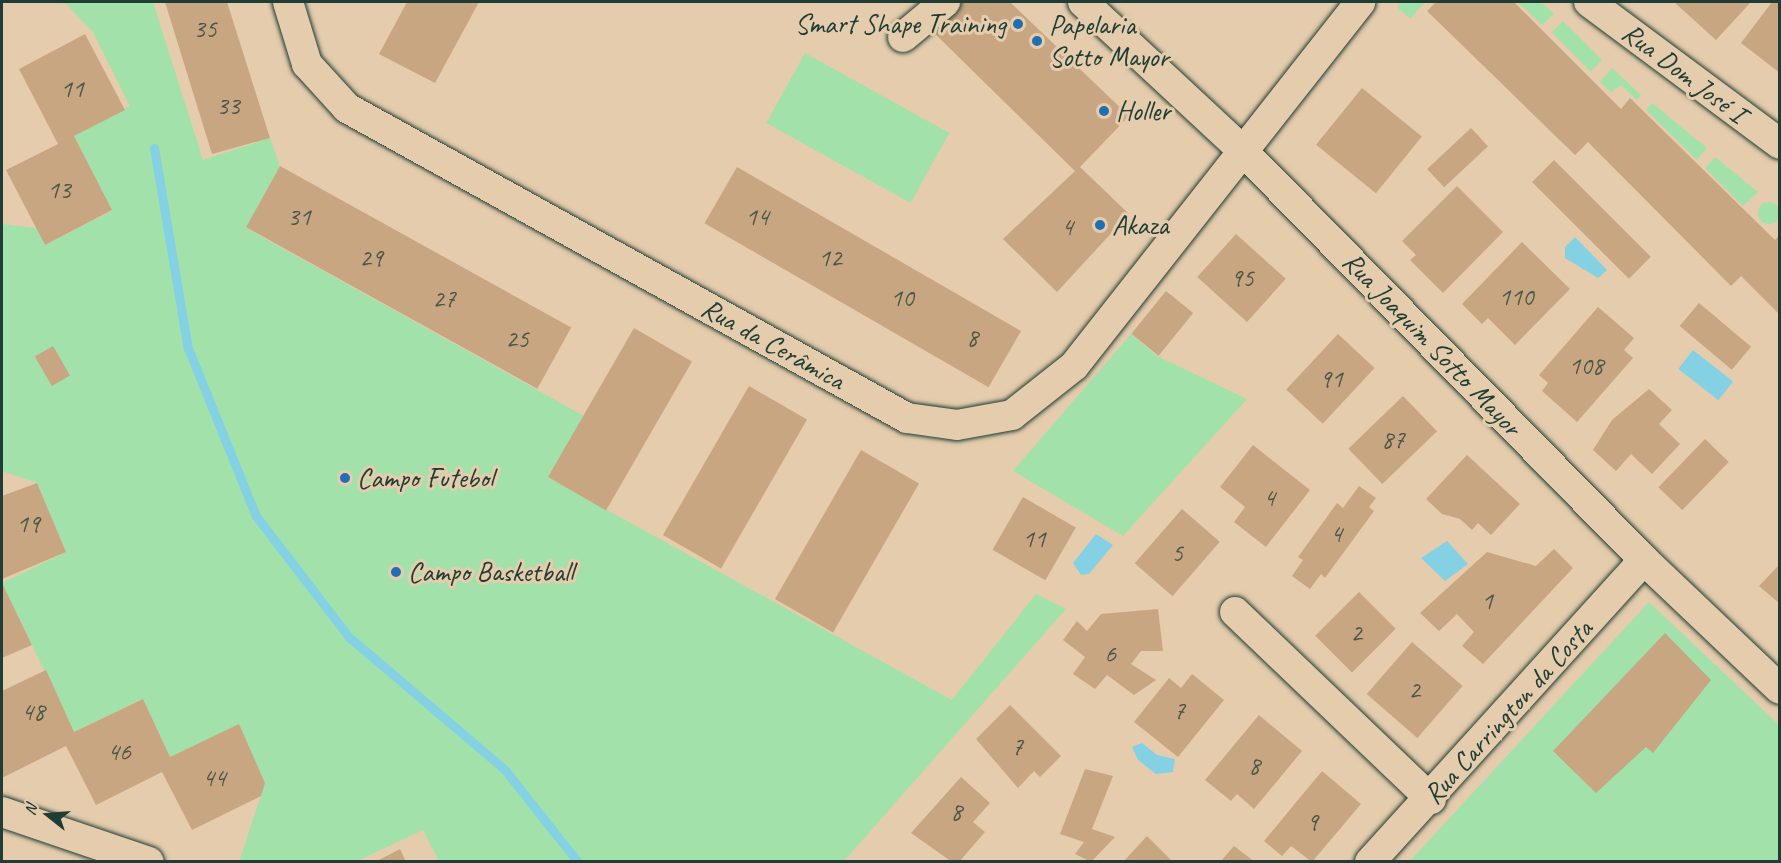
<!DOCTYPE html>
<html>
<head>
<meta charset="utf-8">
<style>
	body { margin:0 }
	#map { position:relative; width:1781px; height:863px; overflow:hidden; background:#e5ccad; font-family:Caveat,sans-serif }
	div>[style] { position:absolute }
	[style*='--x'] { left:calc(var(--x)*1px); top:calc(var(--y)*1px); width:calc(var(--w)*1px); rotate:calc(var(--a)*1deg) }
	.green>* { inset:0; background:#a2e1aa; transform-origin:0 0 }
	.round { border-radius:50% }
	.water>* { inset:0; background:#85d1e4; transform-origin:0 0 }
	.stream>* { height:9px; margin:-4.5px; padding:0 4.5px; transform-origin:4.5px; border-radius:4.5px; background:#85d1e4 }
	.building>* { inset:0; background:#c9a682; transform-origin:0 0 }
	.roads { filter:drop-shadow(0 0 2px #1f3d34) drop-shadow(0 0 2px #1f3d34) }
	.street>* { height:30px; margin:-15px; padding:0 15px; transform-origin:15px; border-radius:15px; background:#e5ccad }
	.dots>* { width:16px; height:16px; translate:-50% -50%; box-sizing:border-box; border:3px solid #e5ccad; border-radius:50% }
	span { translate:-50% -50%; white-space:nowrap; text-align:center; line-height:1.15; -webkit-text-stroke:6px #e5ccad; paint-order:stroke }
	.number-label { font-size:26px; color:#4a5748 }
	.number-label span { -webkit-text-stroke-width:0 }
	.poi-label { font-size:28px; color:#1f3d34 }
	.right { translate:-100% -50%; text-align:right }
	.left { translate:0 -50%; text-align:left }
	.street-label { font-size:28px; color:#1f3d34 }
	.frame { position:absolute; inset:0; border:3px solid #1f3d34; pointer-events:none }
	.north { position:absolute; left:18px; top:785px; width:60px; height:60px; -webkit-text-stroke:4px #e5ccad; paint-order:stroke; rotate:287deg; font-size:16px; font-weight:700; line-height:24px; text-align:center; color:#1f3d34 }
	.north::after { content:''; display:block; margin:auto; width:21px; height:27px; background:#1f3d34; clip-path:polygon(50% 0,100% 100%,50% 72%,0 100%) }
</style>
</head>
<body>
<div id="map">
	<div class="green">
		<div style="clip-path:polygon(42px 2px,153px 2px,203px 160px,270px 138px,280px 166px,246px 228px,584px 416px,549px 478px,952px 700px,1036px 594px,1066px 609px,844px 861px,439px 861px,423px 830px,357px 861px,239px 862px,265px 783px,239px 725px,170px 757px,143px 699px,74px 732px,2px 583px,66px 552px,37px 483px,2px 471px,2px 224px,36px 228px,45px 245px,112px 211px,74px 136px,130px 106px,93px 32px,66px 4px)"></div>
		<div style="clip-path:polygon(1401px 2px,1425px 2px,1410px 19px,1397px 7px)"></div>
		<div style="clip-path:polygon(1518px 2px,1541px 2px,1554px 14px,1542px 25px)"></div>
		<div style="left:1563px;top:21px;width:55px;height:16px;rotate:45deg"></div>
		<div style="left:805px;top:53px;width:165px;height:80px;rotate:29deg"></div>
		<div style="clip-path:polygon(1612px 68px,1641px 95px,1637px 100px,1621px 85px,1611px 92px,1600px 82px)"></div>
		<div style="clip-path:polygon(1652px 103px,1707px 148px,1697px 160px,1646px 110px)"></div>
		<div style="clip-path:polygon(1715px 157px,1758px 192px,1743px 206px,1705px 168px)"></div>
		<div class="round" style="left:1758px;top:202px;width:22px;height:22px"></div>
		<div style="clip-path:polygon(1131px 334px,1157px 356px,1247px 399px,1123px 536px,1013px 471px)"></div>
		<div style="clip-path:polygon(1649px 602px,1779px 725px,1779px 861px,1409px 862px)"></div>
	</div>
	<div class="water">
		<div style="clip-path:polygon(1575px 237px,1607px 270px,1598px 278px,1565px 258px,1565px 247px)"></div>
		<div style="left:1693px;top:350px;width:51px;height:24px;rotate:38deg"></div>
		<div style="clip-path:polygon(1096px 534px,1113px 545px,1089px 574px,1081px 575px,1073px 563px)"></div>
		<div style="clip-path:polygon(1447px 541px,1468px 564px,1445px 581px,1421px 558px)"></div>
		<div style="clip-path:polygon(1142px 743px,1157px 755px,1175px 759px,1173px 772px,1156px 774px,1138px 760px,1132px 747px)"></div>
	</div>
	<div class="stream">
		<div style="--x:154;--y:148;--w:203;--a:80.4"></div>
		<div style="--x:188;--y:348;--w:181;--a:68"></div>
		<div style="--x:256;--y:516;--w:153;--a:52.5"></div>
		<div style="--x:349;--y:637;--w:205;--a:40.4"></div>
		<div style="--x:505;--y:770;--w:117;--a:51.6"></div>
	</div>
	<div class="building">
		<div style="clip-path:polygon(165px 2px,227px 2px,270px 138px,212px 154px)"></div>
		<div style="clip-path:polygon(407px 2px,479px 2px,435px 83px,379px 54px)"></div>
		<div style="clip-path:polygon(961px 2px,1010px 2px,1129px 116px,1080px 167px,1129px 214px,1057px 292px,1003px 239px,1075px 171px,930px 29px)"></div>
		<div style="clip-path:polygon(1436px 2px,1514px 2px,1621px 109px,1630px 98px,1775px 240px,1780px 234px,1780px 315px,1741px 276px,1731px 286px,1588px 142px,1575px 155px,1427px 11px)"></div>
		<div style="clip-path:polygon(1674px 2px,1751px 2px,1716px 40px)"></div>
		<div style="clip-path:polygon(1772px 2px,1780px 2px,1780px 73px,1741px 43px)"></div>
		<div style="clip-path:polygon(85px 34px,125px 110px,74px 136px,112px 210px,45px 245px,6px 170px,58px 144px,19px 69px)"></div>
		<div style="left:1362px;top:88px;width:77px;height:73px;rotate:39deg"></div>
		<div style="left:1471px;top:128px;width:25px;height:60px;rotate:47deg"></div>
		<div style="left:1554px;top:160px;width:137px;height:31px;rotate:45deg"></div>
		<div style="left:280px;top:166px;width:333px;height:70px;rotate:29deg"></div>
		<div style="left:737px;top:167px;width:328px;height:65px;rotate:30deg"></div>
		<div style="clip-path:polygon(1457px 186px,1503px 232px,1443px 293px,1410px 260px,1416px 255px,1402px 241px)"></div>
		<div style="left:1236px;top:234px;width:67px;height:58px;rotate:42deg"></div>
		<div style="clip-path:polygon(1522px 242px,1570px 289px,1515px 345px,1488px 318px,1482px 324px,1462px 304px)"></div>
		<div style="left:1166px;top:291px;width:35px;height:55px;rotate:39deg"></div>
		<div style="left:1699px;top:303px;width:68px;height:30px;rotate:40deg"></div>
		<div style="clip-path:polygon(1598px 307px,1634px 338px,1624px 350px,1633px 358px,1577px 422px,1542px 391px,1548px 383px,1539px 375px)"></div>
		<div style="left:634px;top:328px;width:67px;height:172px;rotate:30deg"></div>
		<div style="left:1338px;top:334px;width:50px;height:76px;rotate:43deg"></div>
		<div style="left:53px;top:346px;width:34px;height:21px;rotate:60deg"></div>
		<div style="left:749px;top:386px;width:67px;height:172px;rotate:30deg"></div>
		<div style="clip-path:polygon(1649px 389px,1672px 410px,1659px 424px,1680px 444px,1652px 474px,1631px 454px,1616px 471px,1593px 450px,1612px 420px)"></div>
		<div style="left:1403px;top:396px;width:49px;height:76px;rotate:46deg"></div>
		<div style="left:1705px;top:439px;width:33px;height:67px;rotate:44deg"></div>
		<div style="clip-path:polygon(1253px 445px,1310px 490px,1266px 547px,1234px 522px,1245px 507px,1220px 487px)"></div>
		<div style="left:861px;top:450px;width:67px;height:172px;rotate:30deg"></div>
		<div style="clip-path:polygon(1467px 455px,1520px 504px,1491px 535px,1478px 523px,1472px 530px,1460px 519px,1442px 514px,1426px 499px)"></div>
		<div style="clip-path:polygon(37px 483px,66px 552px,2px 579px,2px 496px)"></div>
		<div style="clip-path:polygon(1359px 486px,1376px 498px,1369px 507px,1374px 511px,1325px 578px,1321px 574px,1310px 589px,1292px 576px,1303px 560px,1298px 557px,1337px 503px,1343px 508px)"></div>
		<div style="left:1023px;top:497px;width:61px;height:61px;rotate:30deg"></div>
		<div style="left:1182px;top:509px;width:50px;height:72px;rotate:41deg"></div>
		<div style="clip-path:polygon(1554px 549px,1573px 568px,1483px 664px,1462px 646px,1474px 632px,1457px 614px,1439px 631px,1420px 613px,1487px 552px,1536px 566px)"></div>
		<div style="clip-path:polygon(1780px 564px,1780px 604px,1759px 586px)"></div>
		<div style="clip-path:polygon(2px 583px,32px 645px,2px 658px)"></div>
		<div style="left:1359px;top:592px;width:52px;height:62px;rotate:45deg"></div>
		<div style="clip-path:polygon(1158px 609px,1163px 651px,1141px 651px,1131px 664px,1156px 680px,1134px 695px,1107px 675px,1095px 689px,1073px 674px,1085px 657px,1063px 640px,1077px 621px,1087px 631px,1101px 614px)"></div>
		<div style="clip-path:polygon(1665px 633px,1711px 680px,1653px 753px,1646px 747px,1596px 793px,1553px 751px)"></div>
		<div style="left:1412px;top:642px;width:67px;height:69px;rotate:41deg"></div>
		<div style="clip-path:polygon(46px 670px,74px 732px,143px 699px,170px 757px,239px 724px,265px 783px,261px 796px,192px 830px,162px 772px,96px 805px,66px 746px,2px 778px,2px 691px)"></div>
		<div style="clip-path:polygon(1192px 674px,1224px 700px,1178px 757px,1134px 722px,1169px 678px,1181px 688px)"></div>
		<div style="clip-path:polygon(1010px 705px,1061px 756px,1040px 777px,1034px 771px,1018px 788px,976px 739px)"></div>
		<div style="clip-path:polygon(1259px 715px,1302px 751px,1254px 809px,1237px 794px,1231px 801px,1205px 780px)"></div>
		<div style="clip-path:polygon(1085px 769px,1113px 776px,1092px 829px,1115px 837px,1091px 862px,1075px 854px,1084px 842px,1060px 834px)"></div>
		<div style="clip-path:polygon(1322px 771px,1361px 804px,1312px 862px,1291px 846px,1282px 856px,1264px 841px)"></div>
		<div style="clip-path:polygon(961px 777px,990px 803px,973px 822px,985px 832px,959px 862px,952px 862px,911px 833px)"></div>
		<div style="clip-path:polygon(1147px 836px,1173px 862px,1123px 862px)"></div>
		<div style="clip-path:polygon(1234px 846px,1255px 862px,1220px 862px)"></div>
		<div style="clip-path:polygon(400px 849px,406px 862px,375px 862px)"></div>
	</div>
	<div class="roads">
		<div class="street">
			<div style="--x:288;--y:2;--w:65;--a:73"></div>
			<div style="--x:307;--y:64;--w:59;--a:47.7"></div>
			<div style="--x:347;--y:108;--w:640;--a:28.97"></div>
			<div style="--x:907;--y:418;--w:50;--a:8"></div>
			<div style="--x:957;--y:425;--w:56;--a:-10.3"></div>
			<div style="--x:1012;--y:415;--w:79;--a:-38.3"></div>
			<div style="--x:1074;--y:366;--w:463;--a:-51.8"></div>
			<div style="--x:1083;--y:2;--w:214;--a:42.9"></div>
			<div style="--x:1240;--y:148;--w:577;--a:45.56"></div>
			<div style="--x:1644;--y:560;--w:187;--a:43.5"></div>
			<div style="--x:1589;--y:2;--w:238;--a:36.6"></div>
			<div style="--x:903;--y:37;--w:55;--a:-39.8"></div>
			<div style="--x:1235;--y:612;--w:271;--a:43.7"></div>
			<div style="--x:2;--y:812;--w:155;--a:18.8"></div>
			<div style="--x:1370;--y:862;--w:408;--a:-47.8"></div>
		</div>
	</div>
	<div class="dots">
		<div style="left:1018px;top:24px;background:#1f6fb2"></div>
		<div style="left:1037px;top:41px;background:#1f6fb2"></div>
		<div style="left:1104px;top:111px;background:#1f6fb2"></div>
		<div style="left:1100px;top:225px;background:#1f6fb2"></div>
		<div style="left:345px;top:478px;background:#1f6fb2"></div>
		<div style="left:396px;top:572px;background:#1f6fb2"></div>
	</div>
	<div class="number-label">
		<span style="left:205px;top:29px">35</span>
		<span style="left:72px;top:89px">11</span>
		<span style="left:228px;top:106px">33</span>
		<span style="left:59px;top:190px">13</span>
		<span style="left:299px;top:217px">31</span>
		<span style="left:757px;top:217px">14</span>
		<span style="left:1067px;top:227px">4</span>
		<span style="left:371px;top:258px">29</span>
		<span style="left:830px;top:258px">12</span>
		<span style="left:1242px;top:278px">95</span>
		<span style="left:1516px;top:297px">110</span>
		<span style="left:902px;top:298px">10</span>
		<span style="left:444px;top:299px">27</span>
		<span style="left:972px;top:338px">8</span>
		<span style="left:517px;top:339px">25</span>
		<span style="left:1586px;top:366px">108</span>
		<span style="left:1331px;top:379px">91</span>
		<span style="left:1393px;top:440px">87</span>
		<span style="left:1269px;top:498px">4</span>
		<span style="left:28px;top:524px">19</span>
		<span style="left:1336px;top:534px">4</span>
		<span style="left:1034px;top:539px">11</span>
		<span style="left:1177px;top:553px">5</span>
		<span style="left:1487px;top:601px">1</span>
		<span style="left:1356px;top:633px">2</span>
		<span style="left:1110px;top:654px">6</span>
		<span style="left:1414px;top:690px">2</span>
		<span style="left:1179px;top:711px">7</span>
		<span style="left:33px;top:712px">48</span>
		<span style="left:1017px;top:747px">7</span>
		<span style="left:119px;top:752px">46</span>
		<span style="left:1254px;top:766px">8</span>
		<span style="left:214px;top:778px">44</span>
		<span style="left:956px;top:812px">8</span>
		<span style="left:1312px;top:822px">9</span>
	</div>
	<div class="poi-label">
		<span class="right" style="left:1006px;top:24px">Smart Shape Training</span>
		<span class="left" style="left:1049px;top:41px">Papelaria<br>Sotto Mayor</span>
		<span class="left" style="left:1116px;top:111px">Holler</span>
		<span class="left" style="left:1112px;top:225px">Akaza</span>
		<span class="left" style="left:357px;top:478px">Campo Futebol</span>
		<span class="left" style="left:408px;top:572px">Campo Basketball</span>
	</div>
	<div class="street-label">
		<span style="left:1684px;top:73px;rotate:37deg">Rua Dom José I</span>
		<span style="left:773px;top:344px;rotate:29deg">Rua da Cerâmica</span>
		<span style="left:1432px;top:344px;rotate:46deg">Rua Joaquim Sotto Mayor</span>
		<span style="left:1508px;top:712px;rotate:-48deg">Rua Carrington da Costa</span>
	</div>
	<div class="frame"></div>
	<div class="north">N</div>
</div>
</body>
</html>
